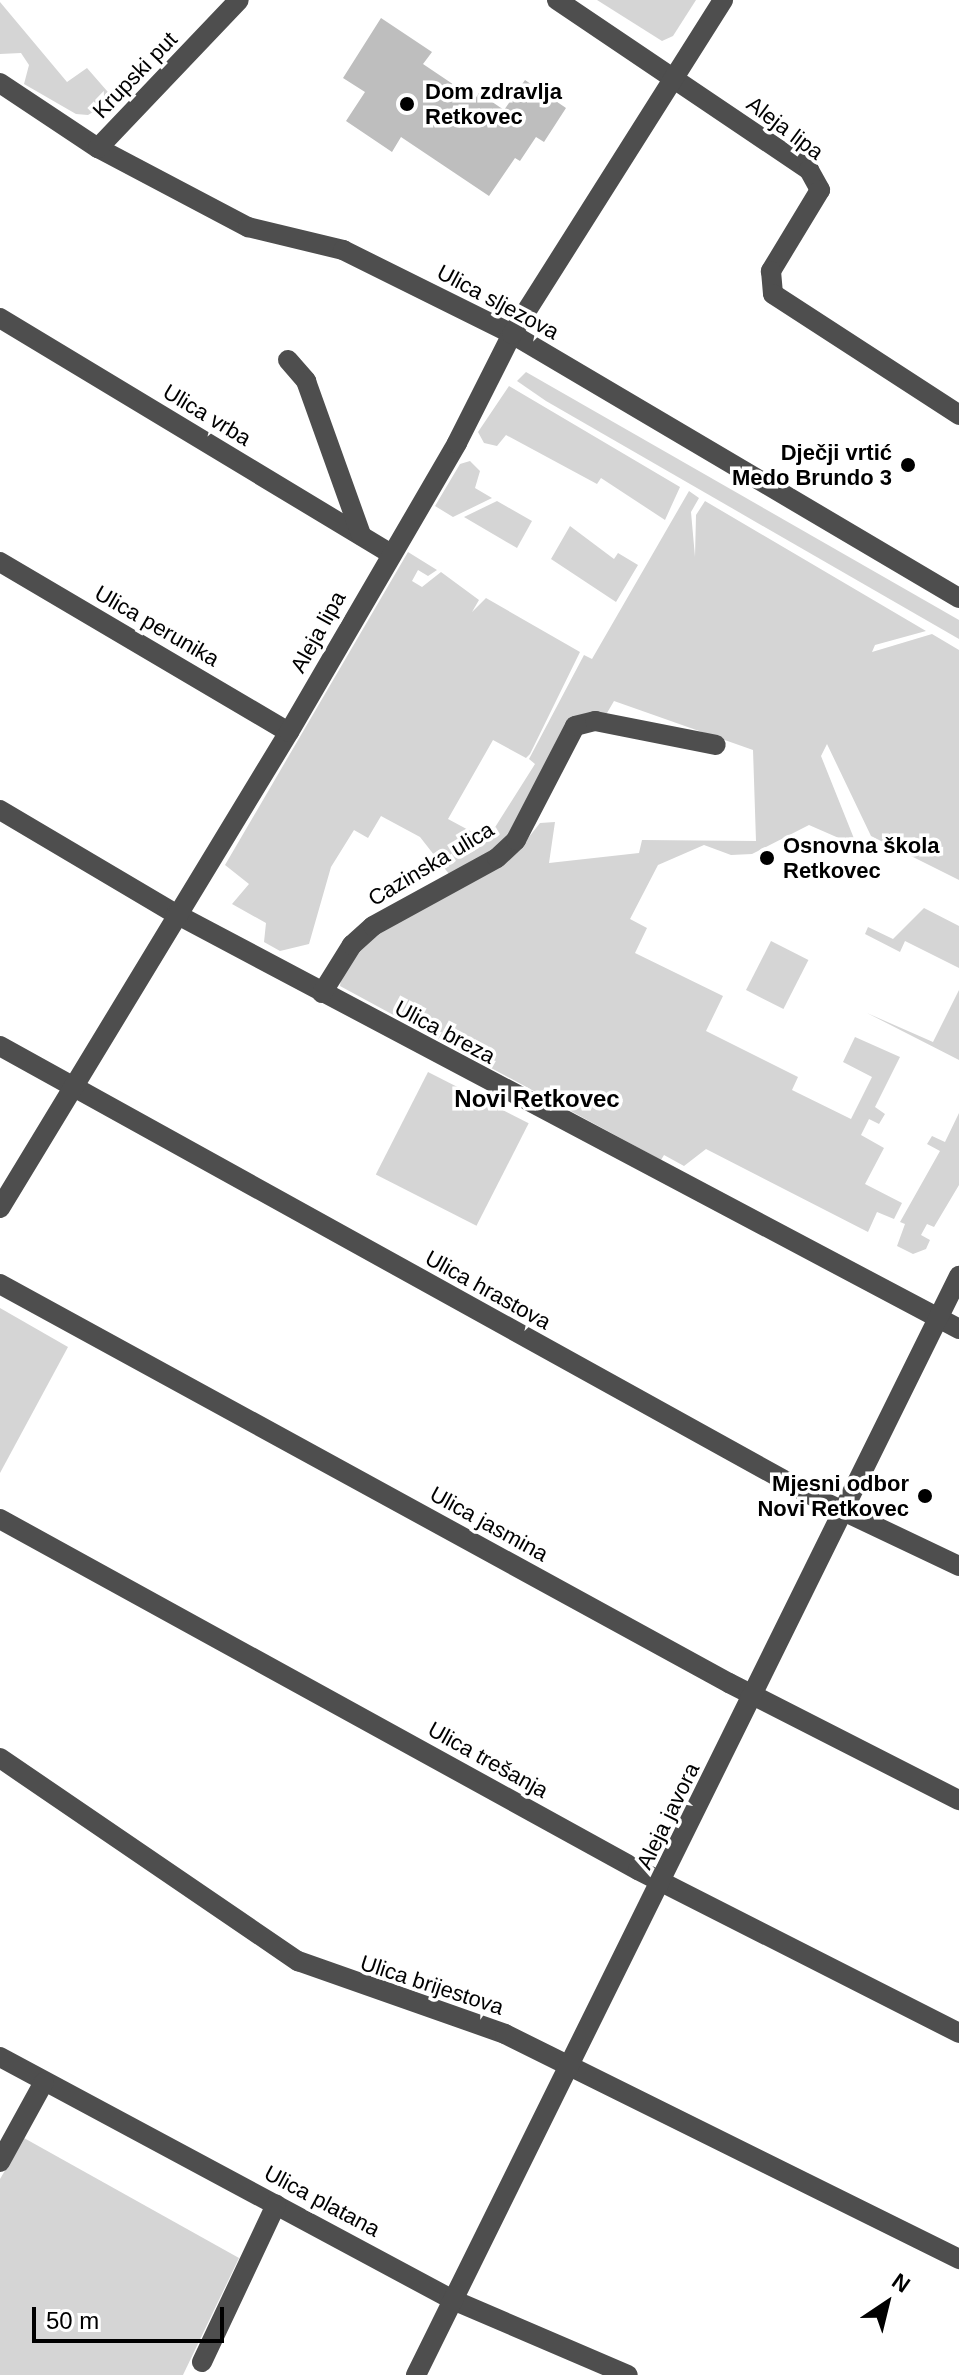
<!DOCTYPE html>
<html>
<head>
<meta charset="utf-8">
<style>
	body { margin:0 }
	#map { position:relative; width:959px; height:2375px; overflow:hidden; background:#fff; font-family:Helvetica,sans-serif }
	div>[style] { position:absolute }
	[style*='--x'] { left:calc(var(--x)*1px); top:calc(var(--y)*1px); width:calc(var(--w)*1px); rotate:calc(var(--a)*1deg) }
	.green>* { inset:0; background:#d5d5d5; transform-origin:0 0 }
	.building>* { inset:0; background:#bebebe }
	.minor>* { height:20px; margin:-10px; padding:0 10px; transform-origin:10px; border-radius:10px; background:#4e4e4e }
	.dots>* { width:22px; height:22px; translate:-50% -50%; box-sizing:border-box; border:4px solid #fff; border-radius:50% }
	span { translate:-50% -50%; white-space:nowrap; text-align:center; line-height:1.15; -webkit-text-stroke:7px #fff; paint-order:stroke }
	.street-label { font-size:22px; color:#000 }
	.poi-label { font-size:22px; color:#000; font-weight:700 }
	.left { translate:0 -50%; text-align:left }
	.right { translate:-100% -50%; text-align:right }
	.neighbourhood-label { font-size:24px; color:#000; font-weight:700 }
	.north { position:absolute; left:847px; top:2263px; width:80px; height:80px; -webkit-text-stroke:6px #fff; paint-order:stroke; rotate:35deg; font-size:22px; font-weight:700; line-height:32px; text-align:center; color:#000 }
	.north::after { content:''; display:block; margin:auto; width:28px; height:36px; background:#000; clip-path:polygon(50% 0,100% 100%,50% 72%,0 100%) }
	.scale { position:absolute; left:32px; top:2307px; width:192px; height:36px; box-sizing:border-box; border:4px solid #000; border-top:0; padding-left:10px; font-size:24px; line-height:28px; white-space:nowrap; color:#000; -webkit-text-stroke:6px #fff; paint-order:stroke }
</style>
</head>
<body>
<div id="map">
	<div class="green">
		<div style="clip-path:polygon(597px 0,696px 0,673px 36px,662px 41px)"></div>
		<div style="clip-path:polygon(0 2px,67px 82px,87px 68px,114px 99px,88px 115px,76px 114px,24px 84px,29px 65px,21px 53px,0 54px)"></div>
		<div style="clip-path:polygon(526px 372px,959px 620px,959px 639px,546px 401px,517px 381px)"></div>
		<div style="clip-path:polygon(509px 386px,680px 487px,665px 520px,601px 478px,597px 484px,506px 435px,497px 446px,484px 443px,478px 432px)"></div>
		<div style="clip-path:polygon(470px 461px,480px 471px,475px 488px,492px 498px,453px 517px,435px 506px,460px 464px)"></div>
		<div style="clip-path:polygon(689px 491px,699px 498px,691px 512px,695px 557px,696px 515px,705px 501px,926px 631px,875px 645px,872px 652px,932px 634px,959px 650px,959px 880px,871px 836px,827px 744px,821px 756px,857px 846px,809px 825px,752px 854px,731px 855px,704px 845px,658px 865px,630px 919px,647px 928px,635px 953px,723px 996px,706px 1031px,798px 1077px,792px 1090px,851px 1119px,872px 1077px,843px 1062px,855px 1037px,900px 1057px,875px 1107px,885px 1114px,879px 1124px,869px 1119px,861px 1135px,884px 1148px,865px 1184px,902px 1203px,894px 1219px,877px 1212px,868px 1232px,706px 1149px,684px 1166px,664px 1155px,661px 1160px,340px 986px,342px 973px,367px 939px,521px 847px,540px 823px,555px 822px,549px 863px,639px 853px,642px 840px,756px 841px,753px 750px,614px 701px,607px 713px,583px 716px,513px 832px,495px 851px,449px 874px,420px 837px,381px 816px,368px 838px,354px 830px,331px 867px,309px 944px,280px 951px,264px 942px,266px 923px,232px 904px,249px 884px,225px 865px,408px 552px,437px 570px,428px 576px,418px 570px,412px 581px,422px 587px,441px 572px,479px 600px,472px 612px,486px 598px,580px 652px,530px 754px,526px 758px,493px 740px,448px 819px,487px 840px,535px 764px,529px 759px,584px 655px,592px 659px)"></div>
		<div style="clip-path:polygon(497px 501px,532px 521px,517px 548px,464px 517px)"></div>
		<div style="clip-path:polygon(570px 526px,614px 559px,618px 553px,638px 565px,616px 602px,551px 559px)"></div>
		<div style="clip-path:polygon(924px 908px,959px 926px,959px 968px,905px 941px,900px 952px,865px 934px,868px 927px,893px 939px)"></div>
		<div style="left:771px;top:941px;width:42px;height:55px;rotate:27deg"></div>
		<div style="clip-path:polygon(959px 990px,959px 1060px,867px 1013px,933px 1042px)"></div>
		<div style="left:428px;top:1072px;width:113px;height:115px;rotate:27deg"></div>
		<div style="clip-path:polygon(959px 1113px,959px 1185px,934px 1227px,927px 1224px,921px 1235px,930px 1240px,926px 1249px,913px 1254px,897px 1246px,905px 1224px,900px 1222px,940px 1151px,927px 1144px,932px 1136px,945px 1142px)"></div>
		<div style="clip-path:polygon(0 1308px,68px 1347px,0 1473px)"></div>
		<div style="clip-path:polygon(24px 2138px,239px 2258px,183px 2375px,0 2375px,0 2179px)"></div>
	</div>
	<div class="building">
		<div style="clip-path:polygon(381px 18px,432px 52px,423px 64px,475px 99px,479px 93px,504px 110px,525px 80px,566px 108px,544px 142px,536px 137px,520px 161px,515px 158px,489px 196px,401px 137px,392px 152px,346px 121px,365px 92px,343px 78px)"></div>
	</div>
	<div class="minor">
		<div style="--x:557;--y:0;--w:304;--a:34"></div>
		<div style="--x:809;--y:170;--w:23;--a:61"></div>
		<div style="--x:820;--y:190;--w:95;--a:121.2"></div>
		<div style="--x:771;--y:271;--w:23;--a:85"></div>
		<div style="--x:773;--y:294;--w:222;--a:33"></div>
		<div style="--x:0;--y:83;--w:118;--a:33.6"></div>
		<div style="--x:98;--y:148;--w:170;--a:27.8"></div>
		<div style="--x:248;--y:227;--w:98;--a:13.6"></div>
		<div style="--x:343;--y:250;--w:189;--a:26.4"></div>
		<div style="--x:512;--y:334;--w:519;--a:30.57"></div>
		<div style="--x:98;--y:148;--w:204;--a:-46.4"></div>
		<div style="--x:0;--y:318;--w:454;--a:31.1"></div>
		<div style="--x:288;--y:360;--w:28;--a:49"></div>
		<div style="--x:306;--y:381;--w:164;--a:70.3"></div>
		<div style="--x:0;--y:562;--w:335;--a:30.5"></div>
		<div style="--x:0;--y:810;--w:204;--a:30.6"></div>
		<div style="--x:176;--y:914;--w:886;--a:27.92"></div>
		<div style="--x:322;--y:993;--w:57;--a:-58"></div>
		<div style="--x:352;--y:945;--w:28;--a:-42"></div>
		<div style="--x:373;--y:926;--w:141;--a:-28.7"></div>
		<div style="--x:497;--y:858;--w:26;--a:-43"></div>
		<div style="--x:516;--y:840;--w:128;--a:-62.6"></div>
		<div style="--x:575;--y:726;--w:21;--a:-14"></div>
		<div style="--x:595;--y:721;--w:123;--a:11.2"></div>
		<div style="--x:0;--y:1046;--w:937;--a:28.97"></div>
		<div style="--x:820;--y:1500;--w:154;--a:25.4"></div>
		<div style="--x:0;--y:1208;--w:557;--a:-58.74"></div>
		<div style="--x:289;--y:732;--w:334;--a:-59.8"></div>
		<div style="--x:457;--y:443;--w:122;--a:-63.2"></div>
		<div style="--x:512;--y:334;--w:395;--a:-57.7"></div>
		<div style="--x:0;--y:1284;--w:831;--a:28.69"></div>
		<div style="--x:729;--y:1683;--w:258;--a:27"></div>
		<div style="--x:0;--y:1519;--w:728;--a:28.82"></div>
		<div style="--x:638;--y:1870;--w:360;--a:26.9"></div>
		<div style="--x:0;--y:1758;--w:361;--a:34.3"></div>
		<div style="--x:298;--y:1961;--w:219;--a:19.4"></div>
		<div style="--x:505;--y:2034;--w:507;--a:26.36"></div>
		<div style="--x:0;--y:2057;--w:514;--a:28.21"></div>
		<div style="--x:453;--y:2300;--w:190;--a:23.2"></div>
		<div style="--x:0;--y:2162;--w:91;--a:-61.2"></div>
		<div style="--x:202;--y:2362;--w:174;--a:-64.8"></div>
		<div style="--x:416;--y:2375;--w:1226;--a:-63.71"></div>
	</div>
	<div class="dots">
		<div style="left:407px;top:104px;background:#000"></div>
		<div style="left:908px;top:465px;background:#000"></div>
		<div style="left:767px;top:858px;background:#000"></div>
		<div style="left:925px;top:1496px;background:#000"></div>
	</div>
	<div class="street-label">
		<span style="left:135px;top:75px;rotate:-46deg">Krupski put</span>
		<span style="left:785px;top:128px;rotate:37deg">Aleja lipa</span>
		<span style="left:498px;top:302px;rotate:28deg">Ulica sljezova</span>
		<span style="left:207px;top:415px;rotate:31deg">Ulica vrba</span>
		<span style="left:157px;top:626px;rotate:30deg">Ulica perunika</span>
		<span style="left:318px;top:632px;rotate:-61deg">Aleja lipa</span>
		<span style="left:431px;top:864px;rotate:-31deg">Cazinska ulica</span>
		<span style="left:445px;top:1032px;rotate:28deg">Ulica breza</span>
		<span style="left:488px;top:1290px;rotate:29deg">Ulica hrastova</span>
		<span style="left:489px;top:1524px;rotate:29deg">Ulica jasmina</span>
		<span style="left:488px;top:1760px;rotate:29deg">Ulica trešanja</span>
		<span style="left:668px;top:1816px;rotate:-64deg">Aleja javora</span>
		<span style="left:432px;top:1985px;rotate:18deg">Ulica brijestova</span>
		<span style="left:322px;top:2201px;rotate:28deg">Ulica platana</span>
	</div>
	<div class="poi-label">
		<span class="left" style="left:425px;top:104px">Dom zdravlja<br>Retkovec</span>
		<span class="right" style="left:892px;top:465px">Dječji vrtić<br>Medo Brundo 3</span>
		<span class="left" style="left:783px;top:858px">Osnovna škola<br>Retkovec</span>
		<span class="right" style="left:909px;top:1496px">Mjesni odbor<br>Novi Retkovec</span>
	</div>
	<div class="neighbourhood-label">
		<span style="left:537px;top:1099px">Novi Retkovec</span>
	</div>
	<div class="north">N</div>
	<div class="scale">50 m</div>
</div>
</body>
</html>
